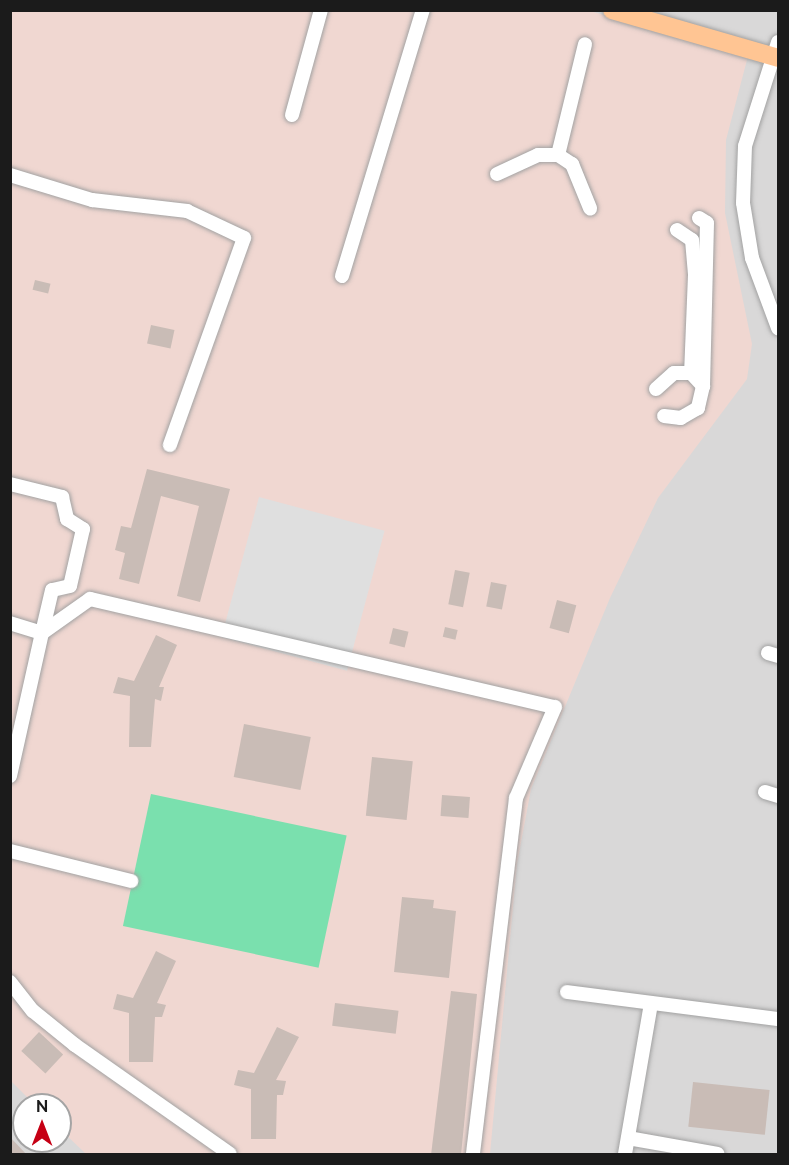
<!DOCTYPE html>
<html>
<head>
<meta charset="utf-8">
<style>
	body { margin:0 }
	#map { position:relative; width:789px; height:1165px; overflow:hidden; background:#ede7e0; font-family:Raleway,sans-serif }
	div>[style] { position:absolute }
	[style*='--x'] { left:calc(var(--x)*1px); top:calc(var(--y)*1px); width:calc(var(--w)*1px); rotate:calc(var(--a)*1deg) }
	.residential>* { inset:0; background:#d9d8d8 }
	.military>* { inset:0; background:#f0d7d1 }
	.pitch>* { inset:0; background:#7ae0ae; transform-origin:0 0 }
	.parking>* { inset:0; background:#dfdfdf; transform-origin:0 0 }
	.building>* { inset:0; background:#c9bcb6; transform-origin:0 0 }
	.roads { filter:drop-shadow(0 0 2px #a2a2a2) drop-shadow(0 0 2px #a2a2a2) }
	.minor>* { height:14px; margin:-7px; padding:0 7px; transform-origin:7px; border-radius:7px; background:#fff }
	.major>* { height:18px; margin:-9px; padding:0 9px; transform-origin:9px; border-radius:9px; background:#ffc593 }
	span { translate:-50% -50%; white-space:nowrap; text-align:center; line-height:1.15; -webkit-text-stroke:6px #fff; paint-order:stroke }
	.frame { position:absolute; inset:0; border:12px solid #1b1b1b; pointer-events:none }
	.north { position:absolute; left:12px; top:1093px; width:60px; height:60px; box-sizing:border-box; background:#fff; border:2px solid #a4a4a4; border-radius:50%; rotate:0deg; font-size:16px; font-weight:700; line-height:24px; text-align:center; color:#1b1b1b }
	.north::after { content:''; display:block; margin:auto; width:21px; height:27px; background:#c60015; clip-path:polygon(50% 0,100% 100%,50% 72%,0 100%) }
</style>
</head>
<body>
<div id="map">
	<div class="residential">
		<div style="clip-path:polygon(evenodd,10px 11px,778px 11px,778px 1154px,11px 1154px,10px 11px,24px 1105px,60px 1105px,60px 1141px,24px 1141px,24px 1105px)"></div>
	</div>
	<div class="military">
		<div style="clip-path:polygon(10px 11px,590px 11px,748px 56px,726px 140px,725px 213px,752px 344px,747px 379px,658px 498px,610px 598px,531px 789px,517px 864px,490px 1154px,86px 1154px,60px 1129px,60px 1105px,35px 1105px,11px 1081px)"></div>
	</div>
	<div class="pitch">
		<div style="left:151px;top:794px;width:200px;height:135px;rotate:12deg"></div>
	</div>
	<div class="parking">
		<div style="left:259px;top:497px;width:130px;height:145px;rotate:15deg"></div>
	</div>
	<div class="building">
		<div style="left:35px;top:280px;width:16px;height:10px;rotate:14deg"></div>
		<div style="left:151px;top:325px;width:24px;height:19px;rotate:12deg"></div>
		<div style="clip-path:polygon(147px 469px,230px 489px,200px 602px,177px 596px,199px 506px,161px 496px,139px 584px,119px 579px,125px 553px,115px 550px,121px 526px,131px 528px)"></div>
		<div style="left:455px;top:570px;width:15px;height:35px;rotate:11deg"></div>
		<div style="left:491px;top:582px;width:16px;height:25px;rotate:11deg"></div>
		<div style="left:557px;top:600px;width:20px;height:29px;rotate:15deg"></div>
		<div style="left:445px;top:627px;width:13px;height:10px;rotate:13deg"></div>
		<div style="left:393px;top:628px;width:16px;height:16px;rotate:14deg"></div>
		<div style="clip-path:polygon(156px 635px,177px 645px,159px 687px,164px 687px,161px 701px,155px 699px,151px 747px,129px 747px,130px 696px,113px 693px,118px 677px,134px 681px)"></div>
		<div style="left:244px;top:724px;width:68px;height:54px;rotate:11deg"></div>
		<div style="left:372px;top:757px;width:41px;height:59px;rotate:6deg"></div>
		<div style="left:442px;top:795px;width:28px;height:21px;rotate:4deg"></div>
		<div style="clip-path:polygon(402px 897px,434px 900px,433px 908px,456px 911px,449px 978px,394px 972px)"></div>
		<div style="clip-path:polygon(156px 951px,176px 961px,157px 1003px,166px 1005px,162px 1017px,155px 1017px,153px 1062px,129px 1062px,129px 1013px,113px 1009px,117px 994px,133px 998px)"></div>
		<div style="clip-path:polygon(451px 991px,477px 994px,461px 1155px,431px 1155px)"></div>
		<div style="left:335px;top:1003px;width:64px;height:23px;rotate:7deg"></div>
		<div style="clip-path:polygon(277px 1027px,299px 1037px,276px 1080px,286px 1081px,283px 1095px,277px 1095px,276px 1139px,251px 1139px,251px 1089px,234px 1085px,238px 1070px,254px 1073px)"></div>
		<div style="left:39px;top:1032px;width:33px;height:26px;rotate:43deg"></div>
		<div style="left:693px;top:1082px;width:77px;height:45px;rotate:6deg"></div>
		<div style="clip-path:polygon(10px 1137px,27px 1155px,10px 1155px)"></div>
	</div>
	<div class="roads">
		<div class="minor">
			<div style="--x:778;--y:42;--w:109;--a:107.6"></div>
			<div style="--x:745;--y:146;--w:57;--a:92"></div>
			<div style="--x:743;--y:203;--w:56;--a:80.7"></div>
			<div style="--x:752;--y:258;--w:75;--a:69.6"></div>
			<div style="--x:292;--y:115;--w:109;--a:-74.6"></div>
			<div style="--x:558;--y:155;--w:114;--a:-76.3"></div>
			<div style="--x:497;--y:174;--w:45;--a:-24.9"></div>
			<div style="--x:538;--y:155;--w:20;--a:0"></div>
			<div style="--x:558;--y:155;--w:17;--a:33"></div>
			<div style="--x:572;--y:164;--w:48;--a:67.8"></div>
			<div style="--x:10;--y:175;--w:86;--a:17"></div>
			<div style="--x:92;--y:200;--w:96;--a:6.6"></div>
			<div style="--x:187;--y:211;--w:63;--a:25.3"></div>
			<div style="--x:244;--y:238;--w:220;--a:109.7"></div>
			<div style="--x:699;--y:218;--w:9;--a:32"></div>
			<div style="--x:707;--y:223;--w:163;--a:91.4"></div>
			<div style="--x:677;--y:230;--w:18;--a:34"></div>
			<div style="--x:692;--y:240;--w:35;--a:85"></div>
			<div style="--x:695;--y:275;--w:98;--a:92.3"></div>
			<div style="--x:342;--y:276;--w:278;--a:-73.1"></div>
			<div style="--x:656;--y:389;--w:24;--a:-42"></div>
			<div style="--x:674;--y:373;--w:17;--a:0"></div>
			<div style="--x:691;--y:373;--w:18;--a:47"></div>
			<div style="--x:703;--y:386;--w:23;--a:103"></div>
			<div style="--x:698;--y:408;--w:20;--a:150"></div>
			<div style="--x:681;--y:418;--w:17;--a:-173"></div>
			<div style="--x:10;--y:484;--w:54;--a:14"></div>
			<div style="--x:62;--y:497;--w:23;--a:77"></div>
			<div style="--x:67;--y:519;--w:19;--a:32"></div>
			<div style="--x:83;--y:529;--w:58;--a:102.8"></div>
			<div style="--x:70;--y:586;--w:18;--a:167"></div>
			<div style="--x:52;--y:590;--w:44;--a:103.1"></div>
			<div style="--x:42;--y:633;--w:34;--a:-163"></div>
			<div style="--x:768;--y:653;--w:10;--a:17"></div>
			<div style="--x:10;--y:776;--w:147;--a:-77.4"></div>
			<div style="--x:42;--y:633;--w:59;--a:-35.3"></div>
			<div style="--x:90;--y:599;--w:477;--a:13.1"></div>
			<div style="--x:555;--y:707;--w:99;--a:113.2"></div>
			<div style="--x:516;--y:798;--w:359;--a:96.9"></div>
			<div style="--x:765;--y:792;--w:14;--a:17"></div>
			<div style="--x:10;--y:851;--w:125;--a:13.9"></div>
			<div style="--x:10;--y:982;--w:37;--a:52"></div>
			<div style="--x:33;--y:1011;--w:54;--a:39"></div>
			<div style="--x:75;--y:1045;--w:189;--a:35.1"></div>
			<div style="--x:567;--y:992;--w:213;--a:7.3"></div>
			<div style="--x:628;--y:1138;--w:91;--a:10.1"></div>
			<div style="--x:625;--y:1154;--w:153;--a:-80.2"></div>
		</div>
		<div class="major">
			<div style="--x:612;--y:10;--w:173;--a:16.1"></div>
		</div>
	</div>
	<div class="frame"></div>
	<div class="north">N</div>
</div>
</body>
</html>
